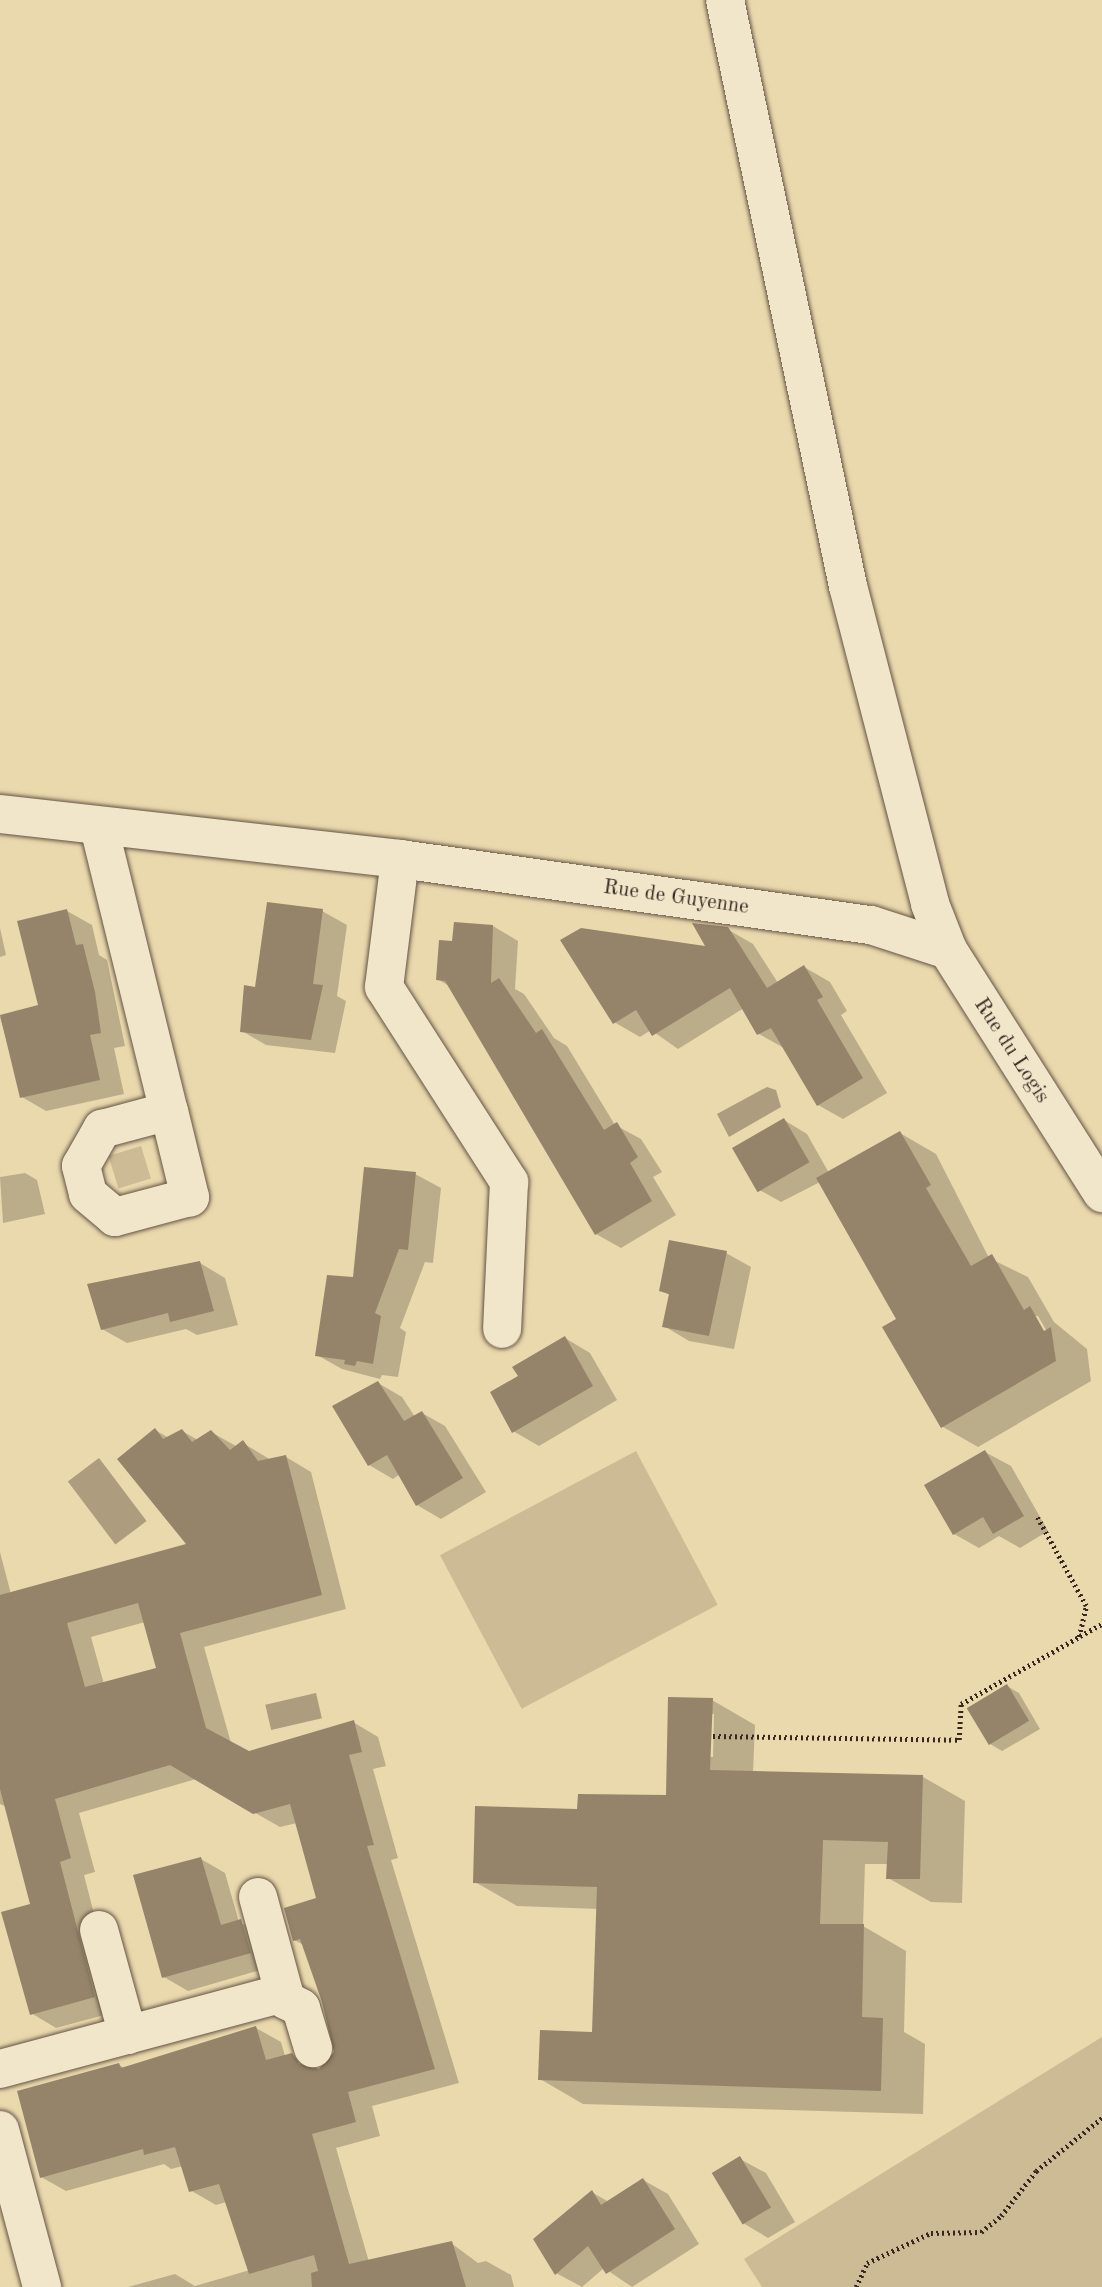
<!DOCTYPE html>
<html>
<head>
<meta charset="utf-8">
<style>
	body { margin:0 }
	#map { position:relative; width:1102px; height:2287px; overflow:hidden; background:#ead9ad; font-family:"Old Standard TT",serif }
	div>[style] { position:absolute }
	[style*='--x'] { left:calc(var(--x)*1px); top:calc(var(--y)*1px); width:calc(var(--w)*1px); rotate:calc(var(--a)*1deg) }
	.green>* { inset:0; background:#ccbb95; transform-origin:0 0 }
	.water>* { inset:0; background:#ad9c7d; transform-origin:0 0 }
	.shadow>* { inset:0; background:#0003 }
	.building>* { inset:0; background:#95846a; transform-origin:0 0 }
	.path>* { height:4.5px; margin-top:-2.25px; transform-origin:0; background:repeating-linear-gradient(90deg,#382721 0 2px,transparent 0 5.5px) }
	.roads { filter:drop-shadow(0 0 2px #645444) drop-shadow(0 0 2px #645444) }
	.minor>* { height:38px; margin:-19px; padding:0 19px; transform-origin:19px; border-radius:19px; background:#f1e6ca }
	.tertiary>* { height:38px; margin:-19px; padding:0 19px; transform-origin:19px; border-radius:19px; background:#f1e6ca }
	span { translate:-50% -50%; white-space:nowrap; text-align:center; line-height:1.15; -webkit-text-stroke:6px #f1e6ca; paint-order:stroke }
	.street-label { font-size:21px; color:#382721 }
</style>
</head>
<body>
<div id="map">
	<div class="green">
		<div style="left:141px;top:1146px;width:34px;height:34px;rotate:73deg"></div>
		<div style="left:636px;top:1451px;width:174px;height:222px;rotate:62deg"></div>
		<div style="clip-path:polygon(1102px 2037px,1102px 2287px,762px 2287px,744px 2259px)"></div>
	</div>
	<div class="water">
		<div style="clip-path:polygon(767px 1087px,776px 1090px,781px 1107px,729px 1137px,717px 1114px)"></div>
		<div style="left:99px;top:1458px;width:79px;height:39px;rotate:53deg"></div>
		<div style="left:316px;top:1693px;width:26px;height:52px;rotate:77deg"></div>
	</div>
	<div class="shadow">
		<div style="clip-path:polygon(67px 911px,92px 925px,99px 955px,107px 960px,125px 1046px,114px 1048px,124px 1094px,46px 1111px,22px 1097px,0 1017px,40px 1007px)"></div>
		<div style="clip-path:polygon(322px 911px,347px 925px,337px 996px,346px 1001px,335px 1053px,266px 1045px,242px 1031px,256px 988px)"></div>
		<div style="clip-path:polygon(493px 926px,518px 941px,515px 989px,524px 994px,554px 1038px,567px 1046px,615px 1125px,641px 1139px,662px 1172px,653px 1177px,676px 1215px,621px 1248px,596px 1234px,451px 987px,437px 979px,453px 943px)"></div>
		<div style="clip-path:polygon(0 928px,6px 955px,0 957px)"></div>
		<div style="clip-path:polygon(727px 929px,753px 944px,778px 983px,804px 967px,830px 982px,847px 1011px,841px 1015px,887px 1093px,843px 1119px,818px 1105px,784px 1048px,759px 1034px,744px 1008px,678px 1049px,651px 1030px,640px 1037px,614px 1022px)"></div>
		<div style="clip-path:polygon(evenodd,784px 1120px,807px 1134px,829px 1173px,900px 1133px,936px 1154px,989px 1258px,1028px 1277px,1054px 1322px,1087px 1349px,1091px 1381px,978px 1447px,943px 1427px,899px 1320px,820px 1182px,781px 1202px,758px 1189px,784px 1120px,1034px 1316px,1038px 1316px,1050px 1337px,1047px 1339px,1034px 1316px)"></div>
		<div style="clip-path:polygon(25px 1173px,37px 1180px,45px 1214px,3px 1223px,0 1177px)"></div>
		<div style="clip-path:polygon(415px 1174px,441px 1188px,433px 1263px,425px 1262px,400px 1328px,406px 1332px,398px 1377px,382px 1375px,380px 1379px,342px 1369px,317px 1355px)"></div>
		<div style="clip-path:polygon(726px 1253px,751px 1267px,734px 1349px,689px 1341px,664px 1326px,671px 1296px,661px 1290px)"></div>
		<div style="clip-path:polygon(200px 1263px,225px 1278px,238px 1325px,197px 1335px,186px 1329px,127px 1343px,102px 1329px)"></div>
		<div style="clip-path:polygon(565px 1338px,590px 1353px,617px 1400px,539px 1446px,513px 1431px,520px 1376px)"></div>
		<div style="clip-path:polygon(378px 1383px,402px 1397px,415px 1417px,422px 1413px,445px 1426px,486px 1492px,441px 1519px,417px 1505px,400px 1474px,393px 1479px,369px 1465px)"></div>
		<div style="clip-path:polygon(evenodd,155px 1430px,169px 1438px,182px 1431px,198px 1440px,211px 1432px,236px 1446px,243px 1443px,271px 1460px,286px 1457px,311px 1472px,346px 1609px,204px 1647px,231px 1743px,249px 1753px,353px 1722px,378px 1737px,386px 1766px,373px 1769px,398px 1858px,391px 1860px,459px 2083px,372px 2106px,380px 2136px,336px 2148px,369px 2262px,451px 2243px,478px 2263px,486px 2261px,511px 2275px,514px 2287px,128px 2287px,175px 2274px,195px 2286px,250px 2270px,226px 2202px,216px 2205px,190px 2190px,183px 2166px,171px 2169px,164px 2164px,66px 2191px,41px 2177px,119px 2065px,126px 2069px,256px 2028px,281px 2042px,285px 2056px,291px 2055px,316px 2069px,330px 2065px,336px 2042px,304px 1945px,294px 1940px,318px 1899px,297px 1823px,280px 1827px,196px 1779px,79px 1813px,95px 1872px,84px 1875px,119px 2011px,56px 2028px,31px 2013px,33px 1905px,7px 1807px,0 1804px,0 1552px,11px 1594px,189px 1545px,155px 1430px,145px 1622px,159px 1670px,104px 1684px,91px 1637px,145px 1622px)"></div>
		<div style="clip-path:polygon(985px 1452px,1011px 1466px,1048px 1531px,1020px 1548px,999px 1536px,979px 1548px,954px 1534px)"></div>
		<div style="clip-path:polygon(1007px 1686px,1019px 1693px,1040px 1729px,1002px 1751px,990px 1744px)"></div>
		<div style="clip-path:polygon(evenodd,712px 1700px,755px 1725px,753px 1773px,923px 1777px,965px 1801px,962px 1903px,931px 1902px,888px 1878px,889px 1864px,865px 1864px,863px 1926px,906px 1951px,904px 2032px,925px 2044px,923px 2114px,583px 2104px,540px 2079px,593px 2034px,598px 1909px,517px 1906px,475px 1882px,579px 1811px,668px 1797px,712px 1700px,710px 1714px,714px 1714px,713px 1757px,709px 1757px,710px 1714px)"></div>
		<div style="clip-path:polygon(201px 1859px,225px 1873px,239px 1922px,265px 1935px,274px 1966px,188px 1991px,164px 1977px)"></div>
		<div style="clip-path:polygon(740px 2159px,766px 2173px,795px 2222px,768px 2238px,743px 2223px)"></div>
		<div style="clip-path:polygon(643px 2180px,668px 2194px,699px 2244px,632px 2287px,604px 2268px,582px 2287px,556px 2273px,593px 2193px,609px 2202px)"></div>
	</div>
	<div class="building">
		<div style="clip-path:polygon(267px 902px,323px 909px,313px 984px,323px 985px,311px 1040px,240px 1032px,244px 985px,255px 987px)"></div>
		<div style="clip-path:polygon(67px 909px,76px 945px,83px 944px,95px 992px,101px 1033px,90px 1035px,100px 1080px,20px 1098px,0 1015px,38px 1005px,17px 921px)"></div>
		<div style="clip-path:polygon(454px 922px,493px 925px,491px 983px,499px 978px,536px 1033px,542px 1029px,604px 1130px,617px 1122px,638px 1157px,630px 1163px,652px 1201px,595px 1235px,445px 981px,436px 980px,439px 940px,452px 941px)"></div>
		<div style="clip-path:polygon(692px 923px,728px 927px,767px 988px,804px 965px,823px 997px,817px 1000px,863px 1078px,817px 1106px,771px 1028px,757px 1035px,730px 988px,652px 1036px,636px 1010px,613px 1024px,560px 940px,581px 928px,705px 946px)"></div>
		<div style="left:784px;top:1118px;width:51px;height:60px;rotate:60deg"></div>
		<div style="clip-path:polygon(900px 1131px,931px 1185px,926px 1188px,971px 1266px,992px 1254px,1024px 1310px,1030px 1306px,1044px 1331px,1051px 1327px,1056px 1361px,941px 1428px,882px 1327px,896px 1319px,816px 1178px)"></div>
		<div style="clip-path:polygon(364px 1167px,416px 1172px,408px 1250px,399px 1249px,375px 1313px,381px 1316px,373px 1364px,357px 1361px,355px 1366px,344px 1364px,345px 1360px,315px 1356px,327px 1275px,353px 1277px)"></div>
		<div style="clip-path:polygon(669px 1240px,727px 1251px,709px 1336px,662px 1327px,669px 1294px,659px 1291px)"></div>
		<div style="clip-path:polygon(200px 1261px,214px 1311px,170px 1322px,168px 1313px,101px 1330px,87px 1284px)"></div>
		<div style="clip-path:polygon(565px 1336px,593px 1386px,512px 1433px,490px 1392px,518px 1376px,512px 1367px)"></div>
		<div style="clip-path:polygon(378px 1381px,404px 1421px,422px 1411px,463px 1478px,416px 1506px,387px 1455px,368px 1466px,332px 1406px)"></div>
		<div style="clip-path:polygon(evenodd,155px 1428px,163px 1439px,182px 1429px,192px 1442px,211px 1430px,230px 1450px,243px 1440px,258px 1461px,286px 1455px,322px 1595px,180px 1633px,206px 1728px,249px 1751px,354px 1720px,362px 1752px,349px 1755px,374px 1845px,367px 1846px,435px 2069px,348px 2092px,356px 2122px,312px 2134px,349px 2264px,452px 2241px,466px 2287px,312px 2287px,311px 2273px,318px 2271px,314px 2255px,249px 2274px,219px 2184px,189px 2192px,175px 2147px,144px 2155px,143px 2149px,40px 2178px,17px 2091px,119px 2063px,121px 2068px,256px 2026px,266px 2060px,292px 2053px,299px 2064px,319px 2069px,334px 2052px,322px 2002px,300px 1939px,293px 1941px,284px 1908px,316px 1898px,290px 1804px,253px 1814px,170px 1765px,55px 1799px,71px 1858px,60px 1862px,95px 1997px,30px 2015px,1px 1912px,30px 1904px,0 1789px,0 1595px,186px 1544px,117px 1459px,155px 1428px,138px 1603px,156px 1668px,85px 1687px,67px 1623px,138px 1603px)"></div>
		<div style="clip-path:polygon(985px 1450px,1024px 1516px,993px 1534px,983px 1517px,953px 1535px,924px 1485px)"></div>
		<div style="left:1007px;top:1684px;width:43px;height:47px;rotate:59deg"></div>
		<div style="clip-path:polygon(668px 1697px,713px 1698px,710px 1770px,923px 1775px,920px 1879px,886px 1879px,888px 1842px,823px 1840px,820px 1924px,864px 1924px,862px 2017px,883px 2018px,881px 2091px,538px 2080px,540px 2030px,592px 2032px,597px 1887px,473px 1883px,475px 1806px,577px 1809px,578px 1794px,666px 1795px)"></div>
		<div style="clip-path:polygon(201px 1857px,221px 1925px,241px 1919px,251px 1953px,162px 1978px,133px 1875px)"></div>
		<div style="left:740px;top:2156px;width:60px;height:33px;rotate:59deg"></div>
		<div style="clip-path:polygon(643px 2178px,675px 2229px,606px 2274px,588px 2246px,555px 2275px,533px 2239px,592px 2190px,601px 2205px)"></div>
	</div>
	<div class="path">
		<div style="--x:1080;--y:1636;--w:25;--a:-29"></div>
		<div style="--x:713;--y:1736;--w:246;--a:0.9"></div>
		<div style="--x:959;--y:1740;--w:36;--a:-87"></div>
		<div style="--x:961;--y:1704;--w:136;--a:-29.6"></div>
		<div style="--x:1079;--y:1637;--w:32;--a:-77"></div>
		<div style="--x:1086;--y:1606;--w:102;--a:-118.8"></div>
		<div style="--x:856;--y:2287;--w:26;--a:-65"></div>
		<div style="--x:867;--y:2263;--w:71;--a:-25.1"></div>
		<div style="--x:931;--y:2233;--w:50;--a:-1.1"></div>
		<div style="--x:981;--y:2232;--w:26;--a:-39"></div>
		<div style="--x:1001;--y:2216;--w:57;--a:-52.1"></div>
		<div style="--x:1036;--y:2171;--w:85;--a:-38.8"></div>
	</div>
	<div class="roads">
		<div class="minor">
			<div style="--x:0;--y:814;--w:403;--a:6.4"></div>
			<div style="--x:400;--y:859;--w:476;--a:8"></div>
			<div style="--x:871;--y:925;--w:81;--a:18"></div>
			<div style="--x:99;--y:827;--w:292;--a:76.2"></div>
			<div style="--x:169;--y:1111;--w:89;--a:76.3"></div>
			<div style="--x:190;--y:1197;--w:78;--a:165.1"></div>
			<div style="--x:115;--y:1217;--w:35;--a:-140"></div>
			<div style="--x:88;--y:1194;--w:29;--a:-104"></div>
			<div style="--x:81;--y:1166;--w:43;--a:-60.4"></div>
			<div style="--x:102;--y:1129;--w:69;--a:-15"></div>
			<div style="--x:400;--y:859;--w:129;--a:97.1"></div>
			<div style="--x:384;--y:987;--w:232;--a:57.3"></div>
			<div style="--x:509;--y:1182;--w:147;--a:92.7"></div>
			<div style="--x:258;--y:1897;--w:107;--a:74.8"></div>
			<div style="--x:286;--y:2000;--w:17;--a:28"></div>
			<div style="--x:301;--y:2008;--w:42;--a:73.3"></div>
			<div style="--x:99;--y:1930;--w:109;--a:74.6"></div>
			<div style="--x:0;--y:2069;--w:294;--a:-15"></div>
			<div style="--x:0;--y:2130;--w:163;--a:75"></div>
		</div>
		<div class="tertiary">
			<div style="--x:725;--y:0;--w:599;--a:78.15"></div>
			<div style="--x:848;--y:586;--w:328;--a:75.5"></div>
			<div style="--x:930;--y:904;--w:49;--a:68.6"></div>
			<div style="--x:948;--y:950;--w:288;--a:57.6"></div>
		</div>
	</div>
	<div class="street-label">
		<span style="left:676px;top:898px;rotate:8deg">Rue de Guyenne</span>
		<span style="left:1011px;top:1051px;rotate:57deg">Rue du Logis</span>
	</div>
</div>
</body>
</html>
